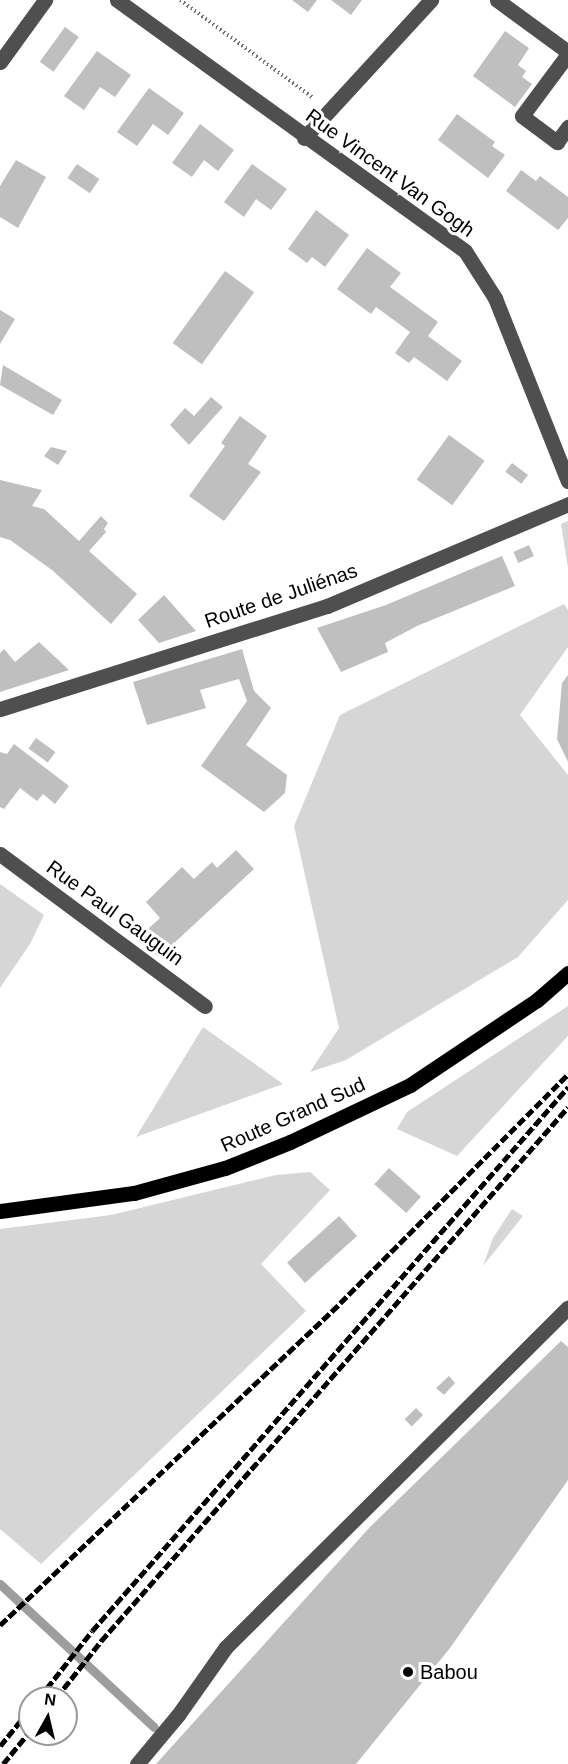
<!DOCTYPE html>
<html>
<head>
<meta charset="utf-8">
<style>
	body { margin:0 }
	#map { position:relative; width:568px; height:1764px; overflow:hidden; background:#fff; font-family:Helvetica,sans-serif }
	div>[style] { position:absolute }
	[style*='--x'] { left:calc(var(--x)*1px); top:calc(var(--y)*1px); width:calc(var(--w)*1px); rotate:calc(var(--a)*1deg) }
	.green>* { inset:0; background:#d6d6d6 }
	.stream>* { height:9px; margin:-4.5px; padding:0 4.5px; transform-origin:4.5px; border-radius:4.5px; background:#9d9d9d }
	.building>* { inset:0; background:#bfbfbf; transform-origin:0 0 }
	.path>* { height:4px; margin-top:-2px; transform-origin:0; background:repeating-linear-gradient(90deg,#717171 0 1.5px,transparent 0 4.5px) }
	.minor>* { height:15px; margin:-7.5px; padding:0 7.5px; transform-origin:7.5px; border-radius:7.5px; background:#4f4f4f }
	.major>* { height:15px; margin:-7.5px; padding:0 7.5px; transform-origin:7.5px; border-radius:7.5px; background:#000 }
	.rail>* { height:4.5px; margin-top:-2.25px; transform-origin:0; background:repeating-linear-gradient(90deg,#000 0 9px,transparent 0 12px) }
	.dots>* { width:16px; height:16px; translate:-50% -50%; box-sizing:border-box; border:3px solid #fff; border-radius:50% }
	span { translate:-50% -50%; white-space:nowrap; text-align:center; line-height:1.15; -webkit-text-stroke:6px #fff; paint-order:stroke }
	.street-label { font-size:20px; color:#000 }
	.poi-label { font-size:20px; color:#000 }
	.left { translate:0 -50%; text-align:left }
	.north { position:absolute; left:18px; top:1686px; width:60px; height:60px; box-sizing:border-box; background:#fff; border:2px solid #999; border-radius:50%; rotate:8deg; font-size:16px; font-weight:700; line-height:24px; text-align:center; color:#000 }
	.north::after { content:''; display:block; margin:auto; width:21px; height:27px; background:#000; clip-path:polygon(50% 0,100% 100%,50% 72%,0 100%) }
</style>
</head>
<body>
<div id="map">
	<div class="green">
		<div style="clip-path:polygon(568px 521px,568px 568px,561px 524px)"></div>
		<div style="clip-path:polygon(564px 604px,568px 610px,568px 647px,520px 715px,568px 775px,568px 900px,518px 957px,346px 1060px,310px 1072px,339px 1028px,294px 826px,340px 715px)"></div>
		<div style="clip-path:polygon(0 884px,44px 915px,30px 944px,0 988px)"></div>
		<div style="clip-path:polygon(568px 1006px,568px 1036px,457px 1156px,397px 1129px,407px 1112px)"></div>
		<div style="clip-path:polygon(203px 1027px,283px 1084px,136px 1137px)"></div>
		<div style="clip-path:polygon(310px 1172px,330px 1190px,261px 1264px,306px 1311px,41px 1564px,0 1529px,0 1229px,111px 1215px,276px 1175px)"></div>
		<div style="clip-path:polygon(512px 1209px,523px 1216px,483px 1266px,493px 1238px)"></div>
	</div>
	<div class="stream">
		<div style="--x:0;--y:1584;--w:210;--a:42.9"></div>
	</div>
	<div class="building">
		<div style="clip-path:polygon(292px 0,317px 0,308px 12px)"></div>
		<div style="clip-path:polygon(331px 0,362px 0,351px 15px)"></div>
		<div style="left:65px;top:27px;width:17px;height:43px;rotate:36deg"></div>
		<div style="clip-path:polygon(505px 31px,529px 48px,518px 65px,526px 71px,522px 77px,532px 84px,515px 107px,473px 76px)"></div>
		<div style="clip-path:polygon(97px 51px,131px 75px,115px 97px,100px 87px,84px 110px,64px 96px)"></div>
		<div style="clip-path:polygon(149px 88px,184px 113px,168px 135px,153px 124px,137px 146px,117px 132px)"></div>
		<div style="clip-path:polygon(457px 114px,495px 142px,492px 146px,505px 155px,488px 178px,438px 140px)"></div>
		<div style="clip-path:polygon(200px 124px,234px 150px,218px 171px,204px 160px,192px 177px,172px 163px)"></div>
		<div style="clip-path:polygon(16px 160px,46px 177px,18px 228px,0 217px,0 186px)"></div>
		<div style="left:77px;top:164px;width:27px;height:17px;rotate:34deg"></div>
		<div style="clip-path:polygon(252px 164px,287px 189px,271px 210px,256px 199px,244px 217px,224px 202px)"></div>
		<div style="clip-path:polygon(521px 170px,536px 181px,540px 176px,568px 197px,568px 218px,558px 230px,506px 191px)"></div>
		<div style="clip-path:polygon(316px 210px,349px 235px,325px 267px,312px 257px,307px 263px,288px 249px)"></div>
		<div style="clip-path:polygon(367px 248px,401px 273px,390px 287px,438px 322px,428px 336px,462px 361px,447px 381px,414px 357px,409px 363px,395px 353px,410px 332px,376px 307px,371px 314px,337px 289px)"></div>
		<div style="left:225px;top:271px;width:36px;height:89px;rotate:36deg"></div>
		<div style="clip-path:polygon(0 310px,15px 319px,0 344px)"></div>
		<div style="clip-path:polygon(3px 365px,62px 400px,53px 415px,0 385px)"></div>
		<div style="clip-path:polygon(211px 397px,223px 407px,189px 445px,170px 425px,185px 408px,194px 416px)"></div>
		<div style="clip-path:polygon(240px 416px,267px 436px,248px 464px,261px 472px,224px 521px,189px 496px,225px 446px,221px 443px)"></div>
		<div style="left:449px;top:435px;width:44px;height:55px;rotate:36deg"></div>
		<div style="clip-path:polygon(51px 447px,67px 451px,58px 465px,44px 456px)"></div>
		<div style="left:512px;top:463px;width:20px;height:11px;rotate:37deg"></div>
		<div style="clip-path:polygon(0 480px,42px 490px,32px 506px,44px 509px,79px 541px,101px 516px,108px 523px,104px 529px,106px 532px,89px 551px,137px 594px,111px 624px,52px 570px,10px 540px,0 537px)"></div>
		<div style="left:529px;top:545px;width:12px;height:17px;rotate:66deg"></div>
		<div style="clip-path:polygon(502px 556px,515px 586px,417px 626px,385px 643px,388px 652px,341px 672px,317px 628px,386px 605px)"></div>
		<div style="clip-path:polygon(164px 595px,196px 631px,159px 643px,138px 620px)"></div>
		<div style="clip-path:polygon(39px 642px,69px 670px,0 692px,0 653px,4px 649px,15px 662px)"></div>
		<div style="clip-path:polygon(242px 649px,254px 691px,271px 708px,246px 745px,287px 775px,285px 793px,264px 812px,201px 766px,247px 701px,239px 679px,200px 690px,206px 708px,147px 725px,133px 682px)"></div>
		<div style="clip-path:polygon(568px 675px,568px 762px,557px 739px,562px 683px)"></div>
		<div style="left:36px;top:738px;width:24px;height:13px;rotate:36deg"></div>
		<div style="clip-path:polygon(14px 744px,69px 786px,55px 804px,43px 794px,37px 801px,20px 788px,4px 809px,0 807px,0 752px,7px 754px)"></div>
		<div style="clip-path:polygon(236px 850px,254px 869px,159px 957px,136px 940px,160px 918px,146px 902px,182px 867px,194px 879px,212px 862px,217px 868px)"></div>
		<div style="left:389px;top:1168px;width:43px;height:22px;rotate:42deg"></div>
		<div style="left:339px;top:1216px;width:27px;height:70px;rotate:48deg"></div>
		<div style="clip-path:polygon(561px 1341px,568px 1347px,568px 1480px,450px 1648px,356px 1764px,156px 1764px,370px 1527px)"></div>
		<div style="clip-path:polygon(449px 1376px,455px 1383px,444px 1395px,436px 1388px)"></div>
		<div style="left:416px;top:1408px;width:10px;height:16px;rotate:45deg"></div>
	</div>
	<div class="path">
		<div style="--x:180;--y:0;--w:164;--a:36.3"></div>
	</div>
	<div class="minor">
		<div style="--x:117;--y:0;--w:429;--a:35.8"></div>
		<div style="--x:465;--y:251;--w:56;--a:57.4"></div>
		<div style="--x:495;--y:298;--w:197;--a:68.3"></div>
		<div style="--x:497;--y:0;--w:88;--a:36.2"></div>
		<div style="--x:568;--y:54;--w:77;--a:126.6"></div>
		<div style="--x:522;--y:116;--w:44;--a:36.6"></div>
		<div style="--x:557;--y:142;--w:19;--a:-54"></div>
		<div style="--x:0;--y:62;--w:77;--a:-54"></div>
		<div style="--x:304;--y:138;--w:188;--a:-47.4"></div>
		<div style="--x:0;--y:709;--w:343;--a:-17.5"></div>
		<div style="--x:327;--y:606;--w:262;--a:-22.9"></div>
		<div style="--x:0;--y:854;--w:255;--a:36.6"></div>
		<div style="--x:137;--y:1764;--w:64;--a:-50.1"></div>
		<div style="--x:178;--y:1715;--w:83;--a:-54.8"></div>
		<div style="--x:226;--y:1647;--w:482;--a:-44.8"></div>
	</div>
	<div class="major">
		<div style="--x:0;--y:1211;--w:135;--a:-7.7"></div>
		<div style="--x:134;--y:1193;--w:94;--a:-15.4"></div>
		<div style="--x:225;--y:1168;--w:70;--a:-21.8"></div>
		<div style="--x:290;--y:1142;--w:133;--a:-25.4"></div>
		<div style="--x:410;--y:1085;--w:153;--a:-33.8"></div>
		<div style="--x:537;--y:1000;--w:41;--a:-41.1"></div>
	</div>
	<div class="rail">
		<div style="--x:0;--y:1625;--w:468;--a:-43.4"></div>
		<div style="--x:340;--y:1303;--w:323;--a:-45.1"></div>
		<div style="--x:39;--y:1698;--w:85;--a:-51.7"></div>
		<div style="--x:92;--y:1631;--w:723;--a:-48.81"></div>
		<div style="--x:56;--y:1698;--w:73;--a:-51.7"></div>
		<div style="--x:101;--y:1641;--w:709;--a:-48.83"></div>
		<div style="--x:0;--y:1746;--w:48;--a:-51"></div>
		<div style="--x:3;--y:1764;--w:43;--a:-50.7"></div>
	</div>
	<div class="dots">
		<div style="left:408px;top:1672px;background:#000"></div>
	</div>
	<div class="street-label">
		<span style="left:390px;top:173px;rotate:36deg">Rue Vincent Van Gogh</span>
		<span style="left:281px;top:596px;rotate:-19deg">Route de Juliénas</span>
		<span style="left:115px;top:913px;rotate:36deg">Rue Paul Gauguin</span>
		<span style="left:293px;top:1115px;rotate:-24deg">Route Grand Sud</span>
	</div>
	<div class="poi-label">
		<span class="left" style="left:420px;top:1672px">Babou</span>
	</div>
	<div class="north">N</div>
</div>
</body>
</html>
